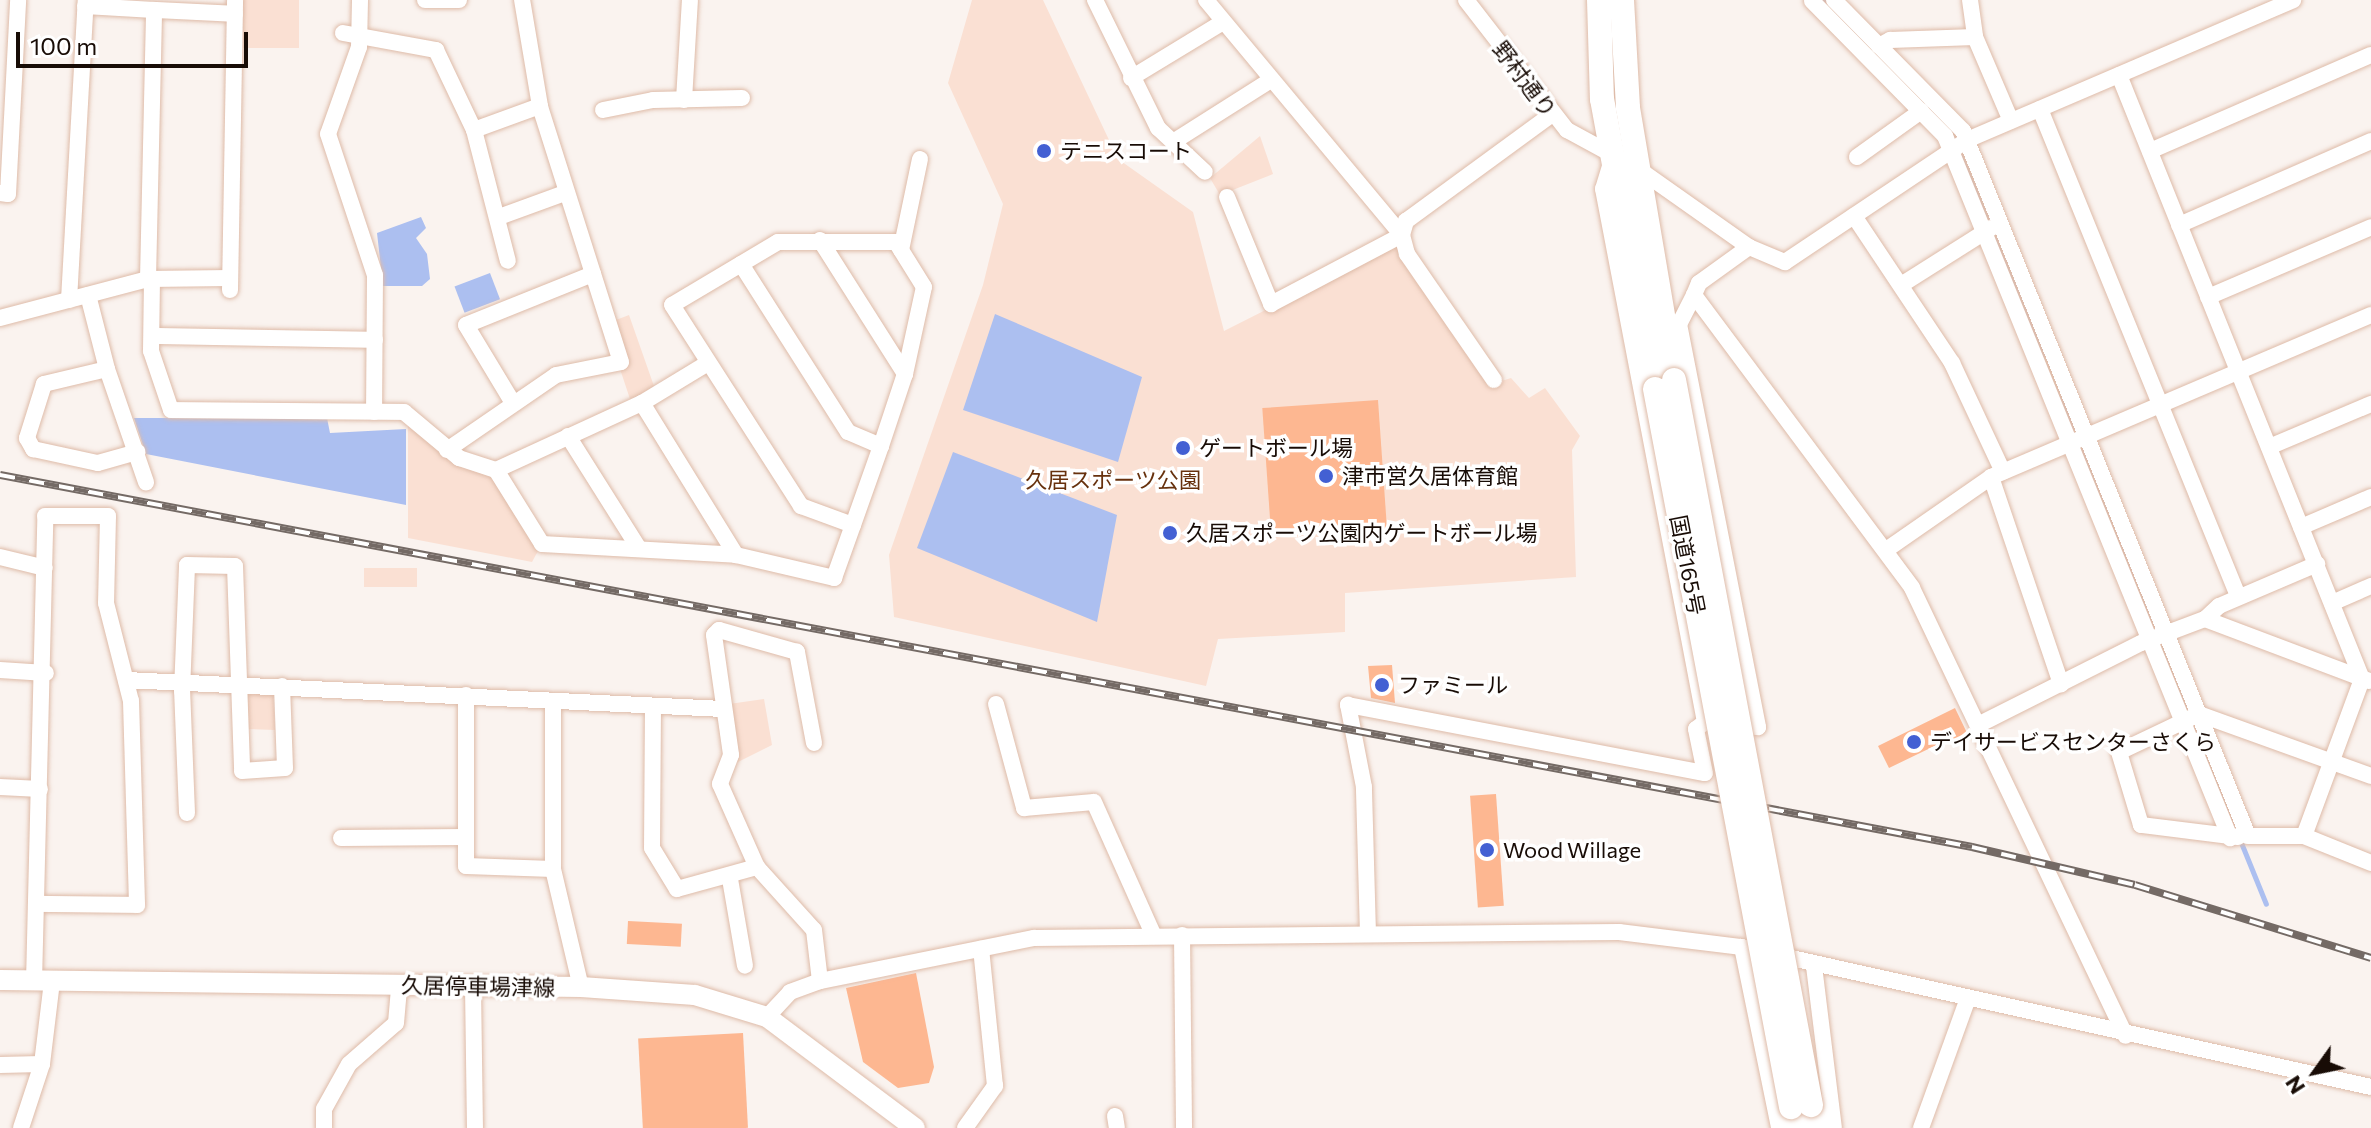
<!DOCTYPE html>
<html>
<head>
<meta charset="utf-8">
<style>
	body { margin:0 }
	#map { position:relative; width:2371px; height:1128px; overflow:hidden; background:#faf3ef; font-family:Commissioner,"Noto Sans JP",sans-serif }
	div>[style] { position:absolute }
	[style*='--x'] { left:calc(var(--x)*1px); top:calc(var(--y)*1px); width:calc(var(--w)*1px); rotate:calc(var(--a)*1deg) }
	.green>* { inset:0; background:#fae0d3; transform-origin:0 0 }
	.water>* { inset:0; background:#acbff0; transform-origin:0 0 }
	.stream>* { height:5px; margin:-2.5px; padding:0 2.5px; transform-origin:2.5px; border-radius:2.5px; background:#acbff0 }
	.building>* { inset:0; background:#fdb791; transform-origin:0 0 }
	.roads { filter:drop-shadow(0 0 2px #debba8) drop-shadow(0 0 2px #debba8) }
	.minor>* { height:16px; margin:-8px; padding:0 8px; transform-origin:8px; border-radius:8px; background:#fff }
	.major>* { height:20px; margin:-10px; padding:0 10px; transform-origin:10px; border-radius:10px; background:#fff }
	.highway>* { height:24px; margin:-12px; padding:0 12px; transform-origin:12px; border-radius:12px; background:#fff }
	.rail>* { height:8px; margin-top:-4px; transform-origin:0; background:repeating-linear-gradient(90deg,#fff 0 15px,#746a65 0 30px); box-sizing:border-box; border-block:2px solid #746a65 }
	.bridges { filter:drop-shadow(0 0 2px #debba8) drop-shadow(0 0 2px #debba8) }
	.highway-bridge>* { height:24px; margin:-12px; padding:0 12px; transform-origin:12px; border-radius:12px; background:#fff }
	.dots>* { width:22px; height:22px; translate:-50% -50%; box-sizing:border-box; border:4px solid #fff; border-radius:50% }
	span { translate:-50% -50%; white-space:nowrap; text-align:center; line-height:1.15; -webkit-text-stroke:7px #fff; paint-order:stroke }
	.street-label { font-size:22px; color:#180c06 }
	.poi-label { font-size:22px; color:#180c06 }
	.left { translate:0 -50%; text-align:left }
	.park-label { font-size:22px; color:#67310d }
	.north { position:absolute; left:2275px; top:1032px; width:80px; height:80px; -webkit-text-stroke:6px #fff; paint-order:stroke; rotate:237deg; font-size:22px; font-weight:700; line-height:32px; text-align:center; color:#180c06 }
	.north::after { content:''; display:block; margin:auto; width:28px; height:36px; background:#180c06; clip-path:polygon(50% 0,100% 100%,50% 72%,0 100%) }
	.scale { position:absolute; left:16px; top:32px; width:232px; height:36px; box-sizing:border-box; border:4px solid #180c06; border-top:0; padding-left:10px; font-size:24px; line-height:28px; white-space:nowrap; color:#180c06; -webkit-text-stroke:6px #fff; paint-order:stroke }
</style>
</head>
<body>
<div id="map">
	<div class="green">
		<div style="left:243px;top:0;width:56px;height:48px"></div>
		<div style="clip-path:polygon(972px 0,1043px 0,1118px 159px,1193px 212px,1224px 331px,1395px 245px,1489px 385px,1511px 378px,1529px 398px,1545px 388px,1580px 436px,1572px 450px,1576px 577px,1345px 593px,1345px 632px,1218px 639px,1206px 686px,894px 617px,889px 555px,983px 285px,1003px 204px,948px 83px)"></div>
		<div style="clip-path:polygon(1260px 136px,1273px 174px,1220px 195px,1210px 178px)"></div>
		<div style="clip-path:polygon(629px 315px,655px 389px,630px 399px,620px 369px,628px 365px,616px 320px)"></div>
		<div style="clip-path:polygon(408px 422px,489px 474px,538px 551px,532px 562px,408px 538px)"></div>
		<div style="left:364px;top:568px;width:53px;height:19px"></div>
		<div style="clip-path:polygon(245px 691px,273px 693px,275px 730px,248px 729px)"></div>
		<div style="clip-path:polygon(764px 699px,772px 745px,738px 762px,729px 704px)"></div>
	</div>
	<div class="water">
		<div style="clip-path:polygon(421px 217px,426px 228px,416px 238px,427px 254px,430px 279px,422px 286px,383px 286px,377px 233px)"></div>
		<div style="left:490px;top:273px;width:28px;height:38px;rotate:69deg"></div>
		<div style="clip-path:polygon(995px 314px,1142px 377px,1118px 462px,963px 410px)"></div>
		<div style="clip-path:polygon(134px 418px,327px 418px,330px 433px,406px 429px,406px 505px,146px 454px)"></div>
		<div style="clip-path:polygon(953px 452px,1117px 515px,1097px 622px,917px 548px)"></div>
	</div>
	<div class="stream">
		<div style="--x:1823;--y:0;--w:125;--a:45.3"></div>
		<div style="--x:1949;--y:128;--w:245;--a:67.7"></div>
		<div style="--x:2060;--y:397;--w:547;--a:67.89"></div>
	</div>
	<div class="building">
		<div style="left:1378px;top:400px;width:130px;height:116px;rotate:86deg"></div>
		<div style="clip-path:polygon(1392px 665px,1395px 703px,1371px 698px,1368px 666px)"></div>
		<div style="clip-path:polygon(1955px 708px,1969px 737px,1954px 745px,1949px 739px,1889px 768px,1878px 746px)"></div>
		<div style="left:1496px;top:794px;width:112px;height:26px;rotate:86deg"></div>
		<div style="left:628px;top:921px;width:54px;height:23px;rotate:3deg"></div>
		<div style="clip-path:polygon(916px 973px,934px 1067px,929px 1083px,898px 1088px,863px 1062px,846px 988px)"></div>
		<div style="left:743px;top:1033px;width:95px;height:105px;rotate:87deg"></div>
	</div>
	<div class="roads">
		<div class="minor">
			<div style="--x:360;--y:0;--w:47;--a:91.2"></div>
			<div style="--x:359;--y:47;--w:92;--a:109.6"></div>
			<div style="--x:328;--y:134;--w:149;--a:71.6"></div>
			<div style="--x:375;--y:275;--w:137;--a:90.4"></div>
			<div style="--x:425;--y:0;--w:34;--a:0"></div>
			<div style="--x:1095;--y:0;--w:143;--a:63.8"></div>
			<div style="--x:1158;--y:128;--w:64;--a:43.1"></div>
			<div style="--x:1206;--y:0;--w:306;--a:50.2"></div>
			<div style="--x:1402;--y:235;--w:20;--a:75"></div>
			<div style="--x:1407;--y:254;--w:153;--a:55.4"></div>
			<div style="--x:1466;--y:0;--w:165;--a:52.2"></div>
			<div style="--x:1567;--y:130;--w:80;--a:28.5"></div>
			<div style="--x:1637;--y:168;--w:137;--a:35.2"></div>
			<div style="--x:1749;--y:247;--w:39;--a:23"></div>
			<div style="--x:1785;--y:262;--w:219;--a:-33.8"></div>
			<div style="--x:1967;--y:140;--w:355;--a:-23.2"></div>
			<div style="--x:1834;--y:0;--w:184;--a:45.4"></div>
			<div style="--x:1963;--y:131;--w:760;--a:67.99"></div>
			<div style="--x:2248;--y:836;--w:56;--a:0"></div>
			<div style="--x:2304;--y:836;--w:167;--a:-69.7"></div>
			<div style="--x:2362;--y:679;--w:651;--a:-111.92"></div>
			<div style="--x:1970;--y:0;--w:37;--a:82"></div>
			<div style="--x:1975;--y:37;--w:91;--a:66.8"></div>
			<div style="--x:1812;--y:1;--w:190;--a:45.4"></div>
			<div style="--x:1945;--y:136;--w:758;--a:67.9"></div>
			<div style="--x:85;--y:6;--w:69;--a:3.3"></div>
			<div style="--x:343;--y:33;--w:95;--a:10.4"></div>
			<div style="--x:436;--y:50;--w:89;--a:64.6"></div>
			<div style="--x:474;--y:130;--w:135;--a:75.5"></div>
			<div style="--x:1879;--y:46;--w:13;--a:-29"></div>
			<div style="--x:1890;--y:40;--w:85;--a:-2"></div>
			<div style="--x:1131;--y:78;--w:108;--a:-31.3"></div>
			<div style="--x:684;--y:100;--w:100;--a:-86.6"></div>
			<div style="--x:2040;--y:109;--w:526;--a:67.87"></div>
			<div style="--x:603;--y:110;--w:51;--a:-11.3"></div>
			<div style="--x:653;--y:100;--w:89;--a:-1.3"></div>
			<div style="--x:474;--y:130;--w:70;--a:-20"></div>
			<div style="--x:1173;--y:142;--w:114;--a:-32.4"></div>
			<div style="--x:2150;--y:151;--w:241;--a:-23.5"></div>
			<div style="--x:1857;--y:157;--w:79;--a:-35.7"></div>
			<div style="--x:0;--y:193;--w:8;--a:7"></div>
			<div style="--x:8;--y:194;--w:194;--a:-87"></div>
			<div style="--x:1227;--y:197;--w:116;--a:67.6"></div>
			<div style="--x:1271;--y:304;--w:148;--a:-27.8"></div>
			<div style="--x:1402;--y:235;--w:15;--a:-74"></div>
			<div style="--x:1406;--y:221;--w:180;--a:-36.2"></div>
			<div style="--x:1854;--y:216;--w:177;--a:56.3"></div>
			<div style="--x:1952;--y:363;--w:120;--a:64.9"></div>
			<div style="--x:499;--y:217;--w:70;--a:-20"></div>
			<div style="--x:2179;--y:225;--w:210;--a:-23.6"></div>
			<div style="--x:820;--y:240;--w:159;--a:57.6"></div>
			<div style="--x:1749;--y:247;--w:62;--a:144.2"></div>
			<div style="--x:1699;--y:283;--w:13;--a:113"></div>
			<div style="--x:1694;--y:295;--w:365;--a:53.3"></div>
			<div style="--x:1912;--y:588;--w:496;--a:64.5"></div>
			<div style="--x:901;--y:250;--w:93;--a:-78.2"></div>
			<div style="--x:741;--y:264;--w:199;--a:57.5"></div>
			<div style="--x:848;--y:432;--w:36;--a:23"></div>
			<div style="--x:148;--y:279;--w:269;--a:-88.7"></div>
			<div style="--x:154;--y:10;--w:81;--a:2.8"></div>
			<div style="--x:152;--y:279;--w:72;--a:90.8"></div>
			<div style="--x:151;--y:351;--w:62;--a:71.3"></div>
			<div style="--x:171;--y:410;--w:233;--a:0.5"></div>
			<div style="--x:404;--y:412;--w:72;--a:39.9"></div>
			<div style="--x:459;--y:458;--w:39;--a:18"></div>
			<div style="--x:496;--y:470;--w:87;--a:58.1"></div>
			<div style="--x:542;--y:544;--w:194;--a:3.2"></div>
			<div style="--x:736;--y:555;--w:101;--a:13.2"></div>
			<div style="--x:834;--y:578;--w:56;--a:-70.3"></div>
			<div style="--x:853;--y:525;--w:84;--a:-70.5"></div>
			<div style="--x:881;--y:446;--w:76;--a:-71.6"></div>
			<div style="--x:905;--y:374;--w:89;--a:-77.7"></div>
			<div style="--x:924;--y:287;--w:53;--a:-121.9"></div>
			<div style="--x:896;--y:242;--w:118;--a:180"></div>
			<div style="--x:778;--y:242;--w:123;--a:149.3"></div>
			<div style="--x:672;--y:305;--w:239;--a:57.3"></div>
			<div style="--x:801;--y:506;--w:55;--a:20.1"></div>
			<div style="--x:1901;--y:285;--w:107;--a:-32.3"></div>
			<div style="--x:230;--y:290;--w:290;--a:-89"></div>
			<div style="--x:88;--y:295;--w:76;--a:75.6"></div>
			<div style="--x:107;--y:369;--w:65;--a:166.6"></div>
			<div style="--x:44;--y:384;--w:57;--a:107.5"></div>
			<div style="--x:27;--y:438;--w:13;--a:61"></div>
			<div style="--x:33;--y:449;--w:66;--a:12.2"></div>
			<div style="--x:98;--y:463;--w:41;--a:-15.8"></div>
			<div style="--x:1694;--y:295;--w:33;--a:117"></div>
			<div style="--x:1679;--y:324;--w:411;--a:78.9"></div>
			<div style="--x:1758;--y:727;--w:27;--a:-176"></div>
			<div style="--x:2208;--y:297;--w:177;--a:-23.2"></div>
			<div style="--x:69;--y:300;--w:300;--a:-86.8"></div>
			<div style="--x:0;--y:318;--w:153;--a:-14.8"></div>
			<div style="--x:148;--y:279;--w:82;--a:-0.7"></div>
			<div style="--x:152;--y:336;--w:223;--a:1"></div>
			<div style="--x:107;--y:369;--w:120;--a:71"></div>
			<div style="--x:513;--y:403;--w:91;--a:-121.1"></div>
			<div style="--x:466;--y:325;--w:137;--a:-21.9"></div>
			<div style="--x:642;--y:403;--w:179;--a:58.3"></div>
			<div style="--x:568;--y:436;--w:131;--a:57.8"></div>
			<div style="--x:2269;--y:447;--w:111;--a:-22.9"></div>
			<div style="--x:447;--y:450;--w:132;--a:-34.5"></div>
			<div style="--x:556;--y:375;--w:66;--a:-11.3"></div>
			<div style="--x:621;--y:362;--w:269;--a:-107.6"></div>
			<div style="--x:540;--y:106;--w:108;--a:-99.6"></div>
			<div style="--x:496;--y:470;--w:161;--a:-24.7"></div>
			<div style="--x:642;--y:403;--w:77;--a:-31.2"></div>
			<div style="--x:1991;--y:477;--w:219;--a:71.3"></div>
			<div style="--x:2301;--y:527;--w:76;--a:-23.2"></div>
			<div style="--x:1886;--y:550;--w:128;--a:-34.8"></div>
			<div style="--x:1991;--y:477;--w:413;--a:-23.1"></div>
			<div style="--x:0;--y:557;--w:46;--a:13.7"></div>
			<div style="--x:2332;--y:603;--w:43;--a:-23.6"></div>
			<div style="--x:2205;--y:619;--w:19;--a:-43"></div>
			<div style="--x:2219;--y:606;--w:107;--a:-23.2"></div>
			<div style="--x:0;--y:670;--w:46;--a:3.7"></div>
			<div style="--x:126;--y:680;--w:598;--a:2.78"></div>
			<div style="--x:466;--y:695;--w:171;--a:90"></div>
			<div style="--x:466;--y:866;--w:87;--a:2"></div>
			<div style="--x:553;--y:702;--w:167;--a:90"></div>
			<div style="--x:553;--y:869;--w:121;--a:76.7"></div>
			<div style="--x:996;--y:704;--w:108;--a:74.9"></div>
			<div style="--x:1024;--y:808;--w:70;--a:-4.9"></div>
			<div style="--x:1094;--y:802;--w:145;--a:65.9"></div>
			<div style="--x:653;--y:706;--w:142;--a:90.4"></div>
			<div style="--x:652;--y:848;--w:48;--a:58.6"></div>
			<div style="--x:677;--y:889;--w:83;--a:-15.4"></div>
			<div style="--x:1978;--y:725;--w:182;--a:-26.7"></div>
			<div style="--x:2141;--y:643;--w:68;--a:-20.6"></div>
			<div style="--x:2205;--y:619;--w:175;--a:20.7"></div>
			<div style="--x:814;--y:743;--w:93;--a:-100.6"></div>
			<div style="--x:797;--y:652;--w:81;--a:-164.2"></div>
			<div style="--x:719;--y:630;--w:7;--a:135"></div>
			<div style="--x:714;--y:635;--w:121;--a:81.9"></div>
			<div style="--x:731;--y:755;--w:31;--a:111"></div>
			<div style="--x:720;--y:784;--w:91;--a:66"></div>
			<div style="--x:757;--y:867;--w:85;--a:47.9"></div>
			<div style="--x:814;--y:930;--w:51;--a:83.3"></div>
			<div style="--x:0;--y:787;--w:40;--a:2.9"></div>
			<div style="--x:187;--y:813;--w:122;--a:-92.3"></div>
			<div style="--x:182;--y:691;--w:126;--a:-87.7"></div>
			<div style="--x:187;--y:565;--w:48;--a:1.2"></div>
			<div style="--x:235;--y:566;--w:205;--a:88"></div>
			<div style="--x:242;--y:771;--w:43;--a:-4"></div>
			<div style="--x:285;--y:768;--w:82;--a:-92.1"></div>
			<div style="--x:2304;--y:836;--w:72;--a:21.9"></div>
			<div style="--x:2238;--y:837;--w:98;--a:-172.9"></div>
			<div style="--x:2141;--y:825;--w:76;--a:-106.8"></div>
			<div style="--x:2119;--y:752;--w:89;--a:-25.4"></div>
			<div style="--x:2199;--y:714;--w:183;--a:19.8"></div>
			<div style="--x:341;--y:838;--w:125;--a:-0.5"></div>
			<div style="--x:730;--y:879;--w:88;--a:80.2"></div>
			<div style="--x:1368;--y:934;--w:147;--a:-91.6"></div>
			<div style="--x:1364;--y:787;--w:84;--a:-101"></div>
			<div style="--x:1348;--y:705;--w:363;--a:10.8"></div>
			<div style="--x:1705;--y:773;--w:45;--a:-101.6"></div>
			<div style="--x:1696;--y:729;--w:11;--a:-38"></div>
			<div style="--x:1705;--y:722;--w:543;--a:-100.83"></div>
			<div style="--x:1603;--y:189;--w:34;--a:-73"></div>
			<div style="--x:1182;--y:935;--w:193;--a:89.4"></div>
			<div style="--x:1742;--y:947;--w:185;--a:78.4"></div>
			<div style="--x:1814;--y:966;--w:163;--a:83"></div>
			<div style="--x:34;--y:982;--w:466;--a:-88.6"></div>
			<div style="--x:45;--y:516;--w:63;--a:0"></div>
			<div style="--x:108;--y:516;--w:87;--a:91.3"></div>
			<div style="--x:106;--y:603;--w:101;--a:75.7"></div>
			<div style="--x:131;--y:701;--w:204;--a:88.3"></div>
			<div style="--x:137;--y:905;--w:101;--a:-179.4"></div>
			<div style="--x:473;--y:987;--w:141;--a:89.2"></div>
			<div style="--x:767;--y:1017;--w:34;--a:-47"></div>
			<div style="--x:790;--y:992;--w:32;--a:-20"></div>
			<div style="--x:820;--y:981;--w:218;--a:-11.4"></div>
			<div style="--x:1034;--y:938;--w:585;--a:-0.59"></div>
			<div style="--x:1619;--y:932;--w:124;--a:7"></div>
			<div style="--x:1742;--y:947;--w:644;--a:12.55"></div>
			<div style="--x:0;--y:1065;--w:42;--a:-1.4"></div>
			<div style="--x:1115;--y:1116;--w:12;--a:81"></div>
			<div style="--x:21;--y:1128;--w:67;--a:-71.8"></div>
			<div style="--x:42;--y:1064;--w:84;--a:-83.1"></div>
			<div style="--x:324;--y:1128;--w:19;--a:-90"></div>
			<div style="--x:324;--y:1109;--w:51;--a:-60.9"></div>
			<div style="--x:349;--y:1064;--w:62;--a:-41.1"></div>
			<div style="--x:396;--y:1023;--w:37;--a:-85"></div>
			<div style="--x:965;--y:1128;--w:52;--a:-54.5"></div>
			<div style="--x:995;--y:1086;--w:138;--a:-95.8"></div>
			<div style="--x:1921;--y:1128;--w:135;--a:-70.1"></div>
		</div>
		<div class="major">
			<div style="--x:0;--y:980;--w:581;--a:0.69"></div>
			<div style="--x:581;--y:987;--w:114;--a:4"></div>
			<div style="--x:695;--y:995;--w:75;--a:17"></div>
			<div style="--x:767;--y:1017;--w:185;--a:36.9"></div>
		</div>
		<div class="highway">
			<div style="--x:1599;--y:0;--w:99;--a:88.3"></div>
			<div style="--x:1602;--y:99;--w:295;--a:79.6"></div>
			<div style="--x:1622;--y:0;--w:108;--a:86.8"></div>
			<div style="--x:1628;--y:108;--w:276;--a:80.4"></div>
			<div style="--x:1811;--y:1105;--w:23;--a:80"></div>
			<div style="--x:1791;--y:1107;--w:21;--a:82"></div>
		</div>
	</div>
	<div class="rail">
		<div style="--x:0;--y:475;--w:2007;--a:10.68"></div>
		<div style="--x:1972;--y:847;--w:167;--a:13.1"></div>
		<div style="--x:2135;--y:885;--w:247;--a:17.2"></div>
	</div>
	<div class="bridges">
		<div class="highway-bridge">
			<div style="--x:1674;--y:380;--w:738;--a:79.3"></div>
			<div style="--x:1655;--y:389;--w:731;--a:79.27"></div>
		</div>
	</div>
	<div class="dots">
		<div style="left:1044px;top:151px;background:#4360d3"></div>
		<div style="left:1183px;top:448px;background:#4360d3"></div>
		<div style="left:1326px;top:476px;background:#4360d3"></div>
		<div style="left:1170px;top:533px;background:#4360d3"></div>
		<div style="left:1382px;top:685px;background:#4360d3"></div>
		<div style="left:1914px;top:742px;background:#4360d3"></div>
		<div style="left:1487px;top:850px;background:#4360d3"></div>
	</div>
	<div class="street-label">
		<span style="left:1525px;top:79px;rotate:53deg">野村通り</span>
		<span style="left:1688px;top:565px;rotate:79deg">国道165号</span>
		<span style="left:478px;top:986px;rotate:1deg">久居停車場津線</span>
	</div>
	<div class="poi-label">
		<span class="left" style="left:1060px;top:151px">テニスコート</span>
		<span class="left" style="left:1199px;top:448px">ゲートボール場</span>
		<span class="left" style="left:1342px;top:476px">津市営久居体育館</span>
		<span class="left" style="left:1186px;top:533px">久居スポーツ公園内ゲートボール場</span>
		<span class="left" style="left:1398px;top:685px">ファミール</span>
		<span class="left" style="left:1930px;top:742px">デイサービスセンターさくら</span>
		<span class="left" style="left:1503px;top:850px">Wood Willage</span>
	</div>
	<div class="park-label">
		<span style="left:1113px;top:480px">久居スポーツ公園</span>
	</div>
	<div class="north">N</div>
	<div class="scale">100 m</div>
</div>
</body>
</html>
